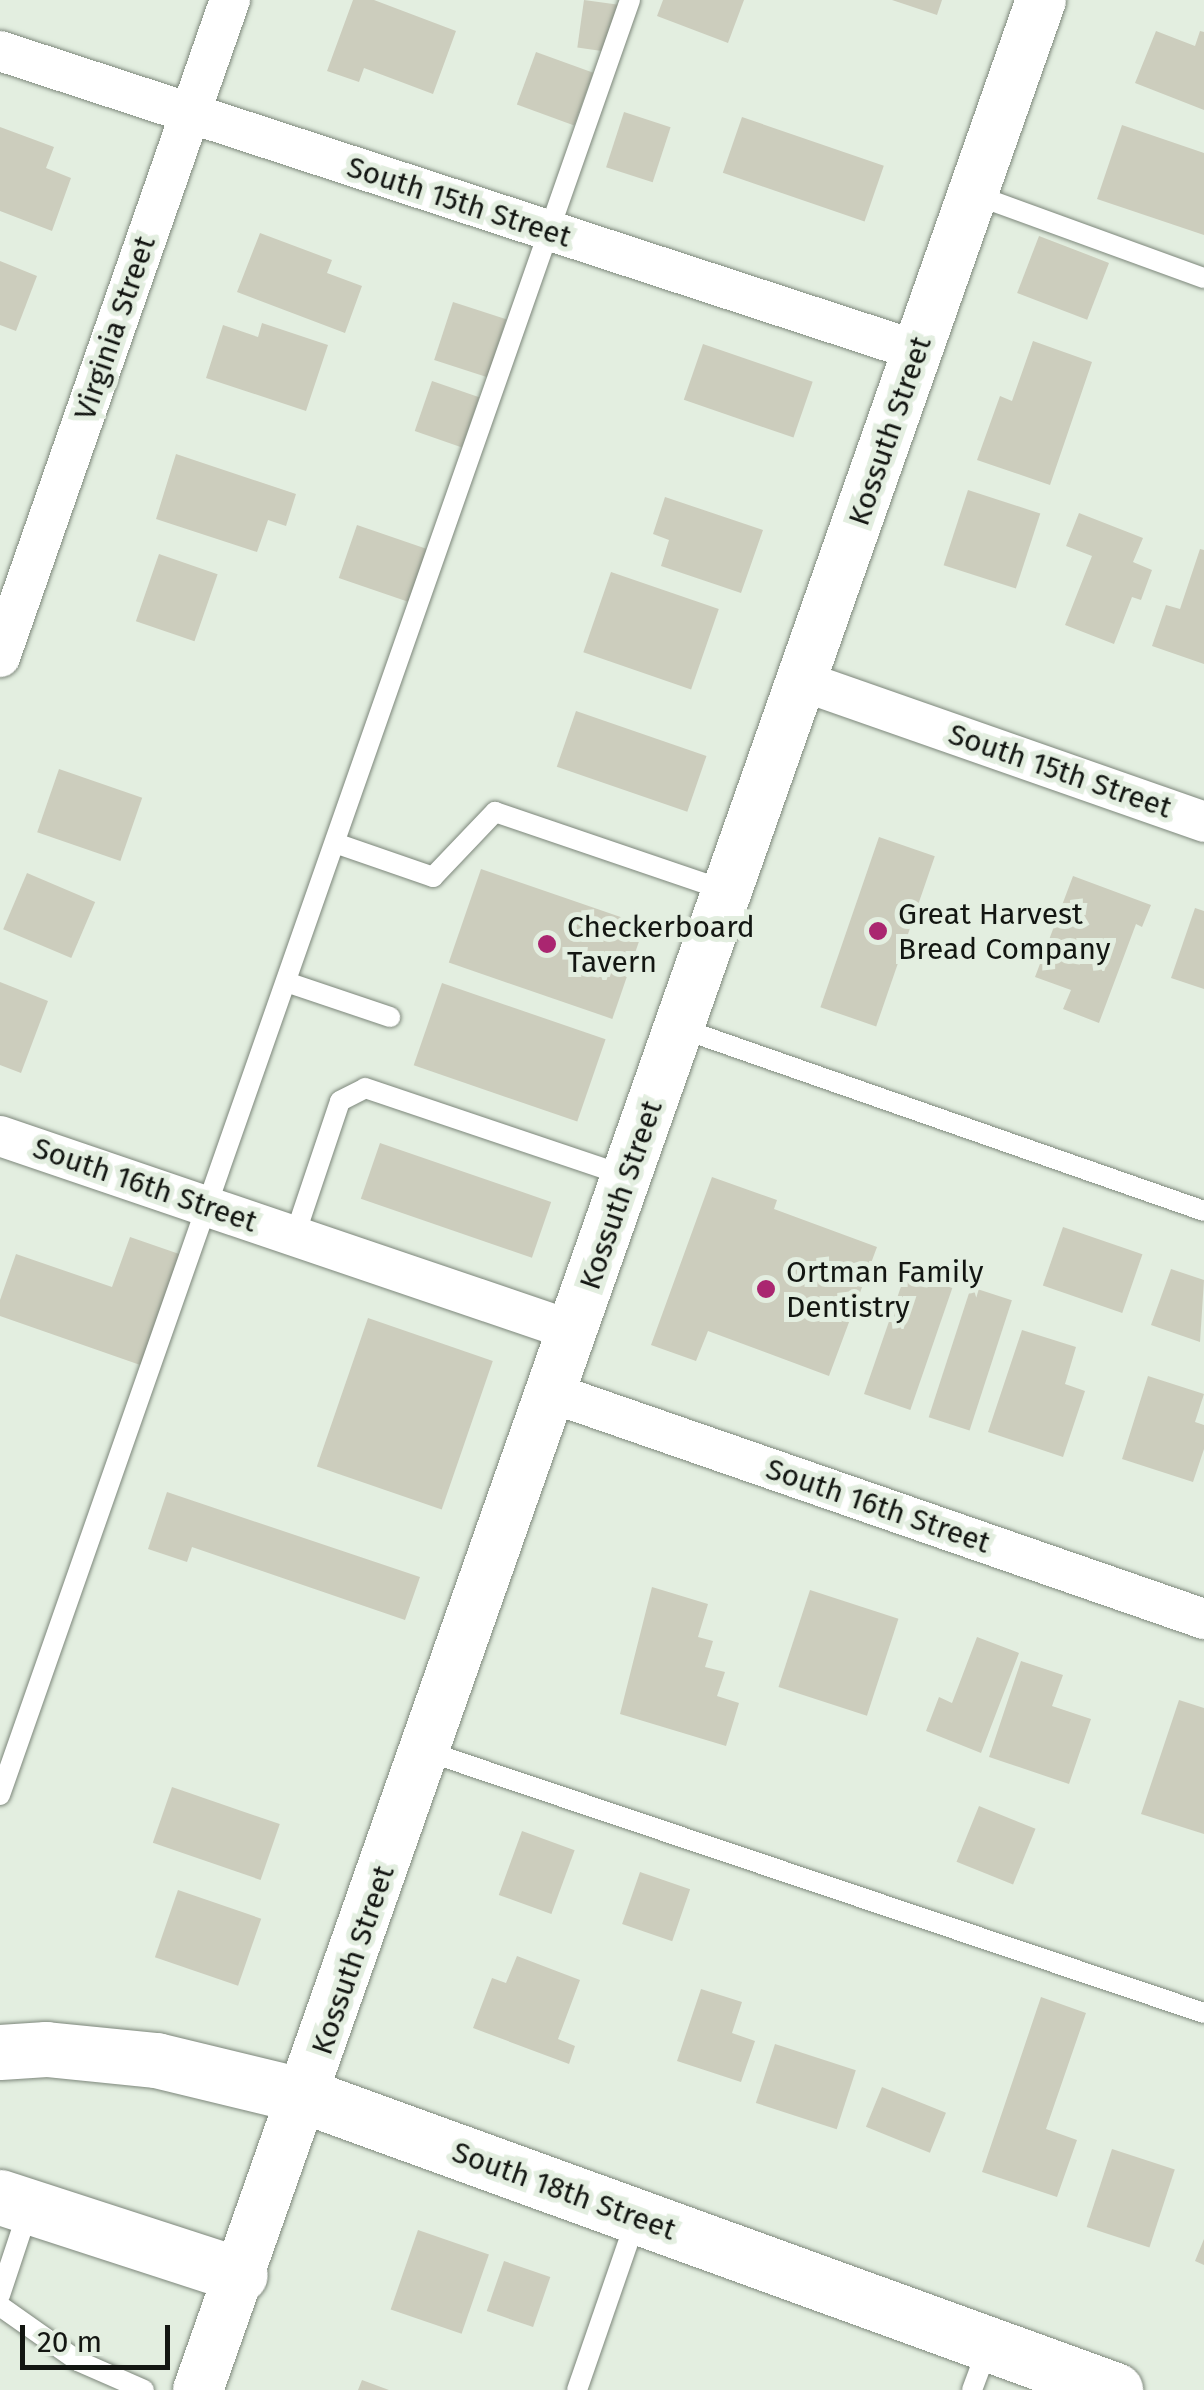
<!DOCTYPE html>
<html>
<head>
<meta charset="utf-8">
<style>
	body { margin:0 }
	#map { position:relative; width:1204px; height:2390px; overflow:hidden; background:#e3eee0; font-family:"Fira Sans",sans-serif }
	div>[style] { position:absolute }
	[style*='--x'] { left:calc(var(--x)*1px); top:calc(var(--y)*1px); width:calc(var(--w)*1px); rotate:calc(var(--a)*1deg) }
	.building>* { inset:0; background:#cccdbd; transform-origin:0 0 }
	.roads { filter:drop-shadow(0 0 2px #7d877b) drop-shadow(0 0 2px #7d877b) }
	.service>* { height:20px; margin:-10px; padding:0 10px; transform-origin:10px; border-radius:10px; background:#fff }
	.minor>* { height:40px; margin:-20px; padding:0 20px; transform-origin:20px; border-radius:20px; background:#fff }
	.tertiary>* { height:50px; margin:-25px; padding:0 25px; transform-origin:25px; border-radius:25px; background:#fff }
	.secondary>* { height:55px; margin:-27.5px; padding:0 27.5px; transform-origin:27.5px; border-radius:27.5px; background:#fff }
	.dots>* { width:28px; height:28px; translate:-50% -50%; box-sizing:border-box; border:5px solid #e3eee0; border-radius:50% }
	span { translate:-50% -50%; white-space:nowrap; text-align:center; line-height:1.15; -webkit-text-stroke:10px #e3eee0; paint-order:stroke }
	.street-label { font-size:30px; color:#131612 }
	.poi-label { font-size:30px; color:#131612 }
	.left { translate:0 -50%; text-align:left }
	.scale { position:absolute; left:20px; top:2325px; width:150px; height:45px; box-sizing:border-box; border:5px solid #131612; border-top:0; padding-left:12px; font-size:30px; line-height:35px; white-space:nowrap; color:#131612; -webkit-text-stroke:8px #e3eee0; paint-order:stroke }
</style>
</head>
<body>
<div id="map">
	<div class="building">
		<div style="clip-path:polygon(353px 0,374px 0,456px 31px,433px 94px,364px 68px,359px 82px,327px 71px)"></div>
		<div style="left:584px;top:0;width:35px;height:48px;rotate:8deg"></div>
		<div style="clip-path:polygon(663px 0,744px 0,728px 43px,657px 16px)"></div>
		<div style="clip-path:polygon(892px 0,942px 0,937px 15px)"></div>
		<div style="clip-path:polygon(1156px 31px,1195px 46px,1200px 31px,1204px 32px,1204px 110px,1135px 83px)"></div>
		<div style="left:536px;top:52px;width:61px;height:56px;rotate:20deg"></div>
		<div style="left:624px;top:112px;width:49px;height:58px;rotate:18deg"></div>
		<div style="left:742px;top:117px;width:150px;height:59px;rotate:19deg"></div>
		<div style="clip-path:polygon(1122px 125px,1204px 153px,1204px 235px,1097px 199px)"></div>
		<div style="clip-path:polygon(0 127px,54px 147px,46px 168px,71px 178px,52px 231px,0 211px)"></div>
		<div style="clip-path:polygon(260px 233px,332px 260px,327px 273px,362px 286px,345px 333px,237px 292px)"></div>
		<div style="left:1039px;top:236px;width:75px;height:61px;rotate:21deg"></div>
		<div style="clip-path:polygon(0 261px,37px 276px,16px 331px,0 325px)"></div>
		<div style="left:453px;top:302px;width:56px;height:61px;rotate:18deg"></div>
		<div style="clip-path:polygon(262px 323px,328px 345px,306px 411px,206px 378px,223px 325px,258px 337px)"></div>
		<div style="clip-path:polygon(1033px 341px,1092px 362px,1050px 485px,977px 460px,1000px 396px,1012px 401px)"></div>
		<div style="left:703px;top:344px;width:116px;height:59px;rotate:19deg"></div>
		<div style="left:432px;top:381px;width:50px;height:53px;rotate:19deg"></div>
		<div style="clip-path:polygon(176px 454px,296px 494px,286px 526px,268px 520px,257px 552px,156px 519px)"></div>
		<div style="left:968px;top:490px;width:76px;height:79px;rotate:18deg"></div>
		<div style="clip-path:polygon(665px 497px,763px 530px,741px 593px,661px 566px,669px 540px,653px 534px)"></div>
		<div style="clip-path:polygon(1079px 513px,1143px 538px,1133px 562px,1152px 570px,1141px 600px,1132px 597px,1114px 644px,1065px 625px,1092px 556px,1066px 546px)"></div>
		<div style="left:357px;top:525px;width:74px;height:56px;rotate:19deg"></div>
		<div style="clip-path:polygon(1200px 549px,1204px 550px,1204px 664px,1152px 646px,1166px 605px,1180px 609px)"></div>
		<div style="left:159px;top:554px;width:62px;height:71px;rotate:19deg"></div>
		<div style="left:611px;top:572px;width:114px;height:85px;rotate:19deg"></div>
		<div style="left:576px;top:711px;width:138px;height:59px;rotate:19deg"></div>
		<div style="left:59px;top:769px;width:88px;height:67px;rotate:19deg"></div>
		<div style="left:879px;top:837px;width:59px;height:180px;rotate:19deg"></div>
		<div style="left:481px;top:869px;width:173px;height:99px;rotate:19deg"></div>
		<div style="left:27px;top:873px;width:74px;height:61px;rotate:23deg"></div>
		<div style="clip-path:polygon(1073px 876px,1151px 905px,1142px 927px,1136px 924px,1099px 1023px,1063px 1009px,1071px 990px,1035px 977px)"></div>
		<div style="clip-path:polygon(1195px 908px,1204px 911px,1204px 989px,1171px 978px)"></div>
		<div style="clip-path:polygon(0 982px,48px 1001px,21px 1073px,0 1065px)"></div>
		<div style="left:442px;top:983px;width:173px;height:87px;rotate:19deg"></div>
		<div style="left:380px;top:1143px;width:181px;height:59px;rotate:19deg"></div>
		<div style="clip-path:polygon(712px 1177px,777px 1200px,774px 1209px,877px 1247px,829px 1376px,708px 1331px,696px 1361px,651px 1345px)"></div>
		<div style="left:1063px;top:1227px;width:84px;height:62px;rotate:19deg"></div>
		<div style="clip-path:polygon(130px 1237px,185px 1256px,146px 1367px,0 1316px,0 1300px,16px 1254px,112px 1287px)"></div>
		<div style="clip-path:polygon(1171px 1269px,1204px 1280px,1200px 1342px,1151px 1325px)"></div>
		<div style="left:906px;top:1272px;width:49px;height:129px;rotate:19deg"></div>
		<div style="left:971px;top:1287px;width:43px;height:137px;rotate:18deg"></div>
		<div style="left:368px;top:1318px;width:132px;height:157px;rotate:19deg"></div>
		<div style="clip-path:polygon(1022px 1330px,1076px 1347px,1065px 1384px,1085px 1391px,1063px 1457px,988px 1432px)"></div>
		<div style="clip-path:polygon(1148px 1376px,1204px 1394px,1195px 1422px,1204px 1425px,1204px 1449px,1193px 1482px,1122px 1459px)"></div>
		<div style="clip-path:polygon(167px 1492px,420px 1577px,405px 1620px,192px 1547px,187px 1562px,148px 1549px)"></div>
		<div style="clip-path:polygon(652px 1587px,708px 1604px,698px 1637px,713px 1641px,705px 1667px,725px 1672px,717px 1696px,739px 1703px,726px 1746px,620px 1714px)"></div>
		<div style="left:810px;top:1590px;width:93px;height:102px;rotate:18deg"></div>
		<div style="clip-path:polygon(977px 1637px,1019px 1653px,981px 1753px,926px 1731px,939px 1697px,952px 1703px)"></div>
		<div style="clip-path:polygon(1021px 1661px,1063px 1675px,1052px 1706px,1091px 1719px,1069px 1784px,989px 1757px)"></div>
		<div style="clip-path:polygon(1179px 1700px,1204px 1708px,1204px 1834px,1141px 1814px)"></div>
		<div style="left:172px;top:1787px;width:114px;height:59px;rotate:19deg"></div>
		<div style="left:979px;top:1806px;width:61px;height:60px;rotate:22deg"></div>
		<div style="left:522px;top:1831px;width:56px;height:68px;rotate:20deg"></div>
		<div style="left:640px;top:1872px;width:53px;height:55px;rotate:19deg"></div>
		<div style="left:178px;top:1890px;width:88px;height:71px;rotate:19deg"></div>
		<div style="clip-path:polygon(517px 1956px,580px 1980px,558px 2039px,575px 2046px,569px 2064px,473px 2028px,492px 1978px,506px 1983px)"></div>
		<div style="clip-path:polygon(701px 1989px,742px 2002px,732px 2033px,755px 2041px,741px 2082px,677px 2061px)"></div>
		<div style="clip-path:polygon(1041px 1997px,1086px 2013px,1046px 2129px,1077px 2140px,1057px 2197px,982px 2172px)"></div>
		<div style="left:775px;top:2044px;width:85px;height:62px;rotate:18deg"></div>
		<div style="left:882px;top:2087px;width:69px;height:43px;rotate:22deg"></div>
		<div style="left:1112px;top:2149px;width:66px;height:82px;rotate:18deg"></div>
		<div style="left:418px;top:2230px;width:75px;height:84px;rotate:19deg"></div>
		<div style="clip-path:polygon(1204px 2239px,1204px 2265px,1195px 2261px)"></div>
		<div style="left:504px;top:2261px;width:49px;height:53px;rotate:19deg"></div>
		<div style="clip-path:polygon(362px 2380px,389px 2390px,358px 2390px)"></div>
	</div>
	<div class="roads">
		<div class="service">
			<div style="--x:973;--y:194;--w:246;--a:20"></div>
			<div style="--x:335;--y:843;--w:104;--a:19.1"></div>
			<div style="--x:433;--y:877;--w:90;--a:-46.4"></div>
			<div style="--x:495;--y:812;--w:245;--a:18.8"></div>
			<div style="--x:286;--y:982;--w:110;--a:18.6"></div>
			<div style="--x:680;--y:1028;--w:555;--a:19.25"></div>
			<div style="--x:295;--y:1235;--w:141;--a:-71.4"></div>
			<div style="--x:340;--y:1101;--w:28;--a:-27"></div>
			<div style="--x:365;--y:1088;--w:275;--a:18.6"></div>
			<div style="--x:426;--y:1751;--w:821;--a:18.61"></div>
			<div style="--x:0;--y:1795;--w:1902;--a:-70.66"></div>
			<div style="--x:0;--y:2295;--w:92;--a:-71.6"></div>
			<div style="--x:0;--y:2306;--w:95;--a:35.2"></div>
			<div style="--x:78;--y:2361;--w:72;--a:23.7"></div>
			<div style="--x:577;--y:2390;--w:180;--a:-70.9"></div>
			<div style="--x:972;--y:2390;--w:46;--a:-69.6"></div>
		</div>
		<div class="minor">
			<div style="--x:0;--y:51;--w:966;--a:18.1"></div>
			<div style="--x:0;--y:657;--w:696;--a:-70.71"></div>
			<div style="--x:802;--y:681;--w:426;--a:19.3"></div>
			<div style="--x:0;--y:1136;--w:605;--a:18.79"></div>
			<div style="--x:552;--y:1393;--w:690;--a:19.12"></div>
		</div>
		<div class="tertiary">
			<div style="--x:198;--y:2390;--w:2534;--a:-70.57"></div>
		</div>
		<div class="secondary">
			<div style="--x:0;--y:2052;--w:46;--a:-3.7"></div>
			<div style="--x:46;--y:2049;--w:111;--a:5.7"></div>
			<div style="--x:156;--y:2060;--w:153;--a:13.6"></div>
			<div style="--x:305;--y:2096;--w:862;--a:19.95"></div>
			<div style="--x:0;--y:2197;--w:252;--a:18"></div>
		</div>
	</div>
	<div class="dots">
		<div style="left:878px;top:931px;background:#aa2670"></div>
		<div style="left:547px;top:944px;background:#aa2670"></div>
		<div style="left:766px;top:1289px;background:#aa2670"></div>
	</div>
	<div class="street-label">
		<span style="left:459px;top:202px;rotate:18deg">South 15th Street</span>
		<span style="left:115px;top:328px;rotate:-71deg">Virginia Street</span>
		<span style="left:890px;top:431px;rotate:-71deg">Kossuth Street</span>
		<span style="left:1060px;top:771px;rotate:19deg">South 15th Street</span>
		<span style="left:145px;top:1185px;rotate:19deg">South 16th Street</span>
		<span style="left:621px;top:1195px;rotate:-71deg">Kossuth Street</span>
		<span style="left:878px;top:1506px;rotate:19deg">South 16th Street</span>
		<span style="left:353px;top:1960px;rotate:-71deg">Kossuth Street</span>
		<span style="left:564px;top:2191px;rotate:20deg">South 18th Street</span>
	</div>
	<div class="poi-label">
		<span class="left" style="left:898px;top:931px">Great Harvest<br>Bread Company</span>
		<span class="left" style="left:567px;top:944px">Checkerboard<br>Tavern</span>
		<span class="left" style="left:786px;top:1289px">Ortman Family<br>Dentistry</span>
	</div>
	<div class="scale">20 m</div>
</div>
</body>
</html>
